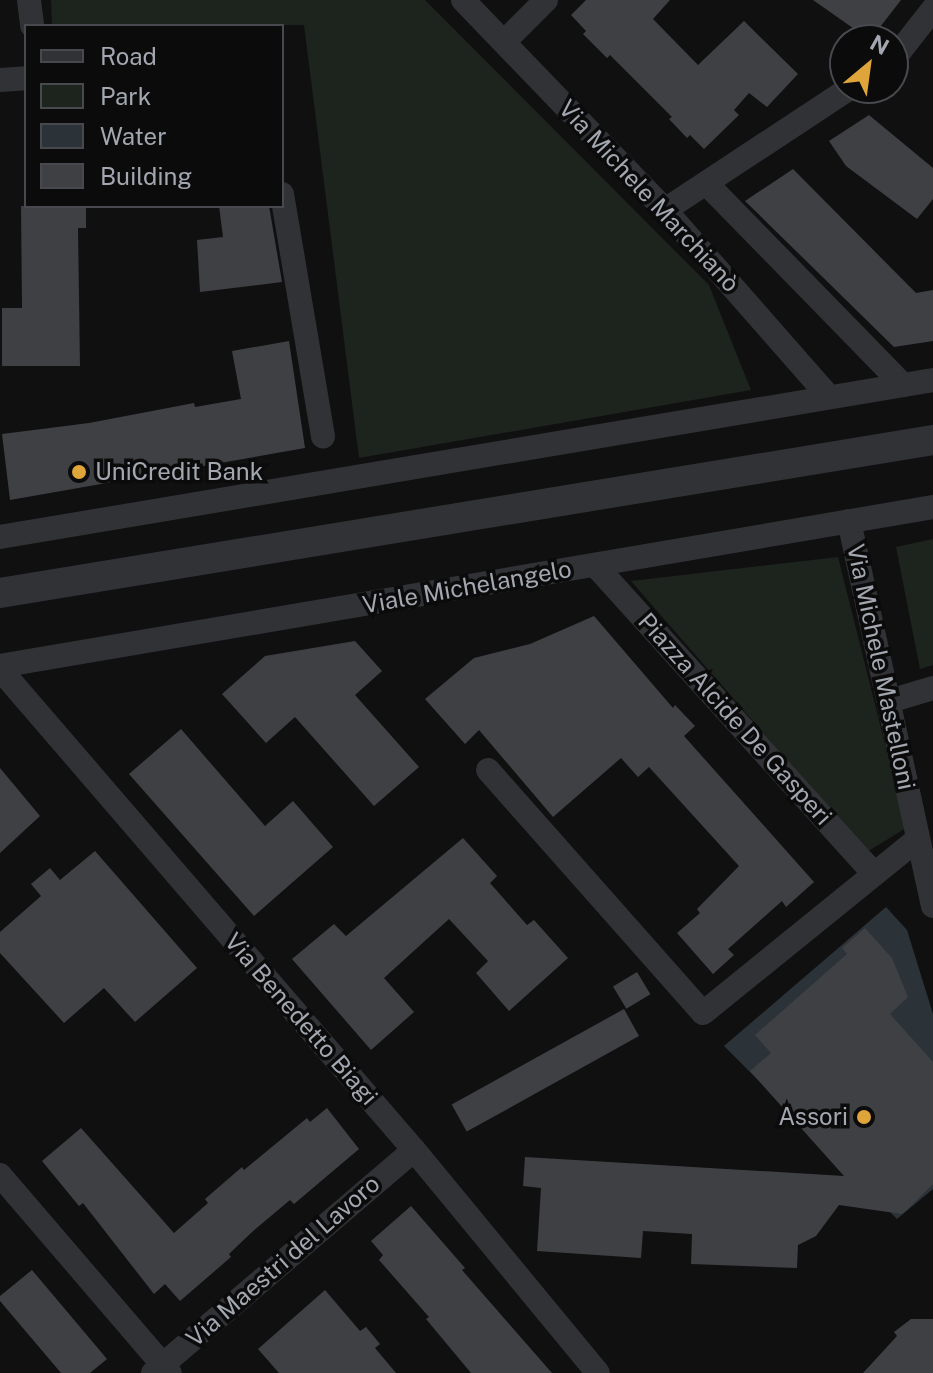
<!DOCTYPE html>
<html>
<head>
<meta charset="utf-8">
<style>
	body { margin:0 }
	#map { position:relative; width:933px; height:1373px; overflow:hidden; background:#101011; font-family:"Public Sans",sans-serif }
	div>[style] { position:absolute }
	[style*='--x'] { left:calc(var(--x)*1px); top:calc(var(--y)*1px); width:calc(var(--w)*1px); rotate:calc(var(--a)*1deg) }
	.green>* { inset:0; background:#1d231d }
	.water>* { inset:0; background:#2b3238 }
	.building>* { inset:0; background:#3f4044; transform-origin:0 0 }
	.minor>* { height:24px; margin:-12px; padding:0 12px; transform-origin:12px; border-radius:12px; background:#313236 }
	.tertiary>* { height:30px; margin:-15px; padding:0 15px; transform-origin:15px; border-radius:15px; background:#313236 }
	.dots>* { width:22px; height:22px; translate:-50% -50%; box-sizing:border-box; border:4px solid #0b0b0c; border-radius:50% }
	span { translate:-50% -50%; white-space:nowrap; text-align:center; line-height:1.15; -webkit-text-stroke:7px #0b0b0c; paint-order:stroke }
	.street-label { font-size:24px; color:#a2a7b0 }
	.poi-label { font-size:24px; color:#a2a7b0 }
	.left { translate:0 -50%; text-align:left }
	.right { translate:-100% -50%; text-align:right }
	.legend { position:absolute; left:24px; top:24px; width:260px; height:184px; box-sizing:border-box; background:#0b0b0c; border:2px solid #47494e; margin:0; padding:10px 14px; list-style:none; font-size:24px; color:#a2a7b0 }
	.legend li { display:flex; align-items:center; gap:16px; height:40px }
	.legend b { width:40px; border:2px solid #47494e }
	.north { position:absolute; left:829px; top:24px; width:80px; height:80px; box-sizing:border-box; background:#0b0b0c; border:2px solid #47494e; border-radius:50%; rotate:29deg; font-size:22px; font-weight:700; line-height:32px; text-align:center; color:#a2a7b0 }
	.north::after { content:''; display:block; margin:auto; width:28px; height:36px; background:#dfa43a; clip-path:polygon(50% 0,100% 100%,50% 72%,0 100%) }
</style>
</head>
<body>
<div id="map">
	<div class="green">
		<div style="clip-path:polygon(51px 0,425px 0,709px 285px,751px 390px,359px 458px,304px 25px,52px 26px)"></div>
		<div style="clip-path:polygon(933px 539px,933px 665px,920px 669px,896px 547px)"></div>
		<div style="clip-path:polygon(838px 557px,906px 828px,867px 852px,631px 581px)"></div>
	</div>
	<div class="water">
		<div style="clip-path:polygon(886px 907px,907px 930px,933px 1014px,933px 1189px,897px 1219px,724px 1046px)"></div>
	</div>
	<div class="building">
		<div style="clip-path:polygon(586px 0,670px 0,653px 19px,698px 65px,744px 21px,798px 74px,767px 107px,749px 93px,734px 110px,739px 115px,704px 149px,690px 135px,687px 138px,669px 119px,672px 117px,610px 55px,607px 58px,583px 34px,586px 31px,571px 15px)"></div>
		<div style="clip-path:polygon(813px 0,901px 0,870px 40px)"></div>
		<div style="clip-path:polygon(869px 115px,933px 168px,933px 199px,917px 219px,846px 166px,829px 141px)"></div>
		<div style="clip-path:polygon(793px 169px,916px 293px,933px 290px,933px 341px,894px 347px,745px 201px)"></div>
		<div style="clip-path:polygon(21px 206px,86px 206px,86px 228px,78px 228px,80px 366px,2px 366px,2px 308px,22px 308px)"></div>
		<div style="clip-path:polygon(219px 206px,269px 206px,282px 282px,200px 292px,197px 240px,223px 237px)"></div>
		<div style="clip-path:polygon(289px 341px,305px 448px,10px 500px,2px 434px,89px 423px,194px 403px,195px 407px,241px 399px,232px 351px)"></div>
		<div style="clip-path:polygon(594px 616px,673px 708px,675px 705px,695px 726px,684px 736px,814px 882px,786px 907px,782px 901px,728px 949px,734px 955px,713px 974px,677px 933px,700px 913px,697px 909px,739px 866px,649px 767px,638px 777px,621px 758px,553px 817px,479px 730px,465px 744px,425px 699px,474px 658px,530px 644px)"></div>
		<div style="clip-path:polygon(355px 641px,382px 671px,355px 695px,419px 767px,374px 806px,295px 717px,266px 743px,222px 694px,265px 656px)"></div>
		<div style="clip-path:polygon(181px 729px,265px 826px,293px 801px,333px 847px,254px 916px,129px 774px)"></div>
		<div style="clip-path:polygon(0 768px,40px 816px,0 853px)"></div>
		<div style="clip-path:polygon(463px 838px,497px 876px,490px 883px,527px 925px,534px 920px,568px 958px,509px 1011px,476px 973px,488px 961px,449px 919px,384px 978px,414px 1012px,371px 1050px,292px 959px,334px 924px,346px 936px)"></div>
		<div style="clip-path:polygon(95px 851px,197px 968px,135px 1022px,104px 988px,64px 1023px,0 953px,0 932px,41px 896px,31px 884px,50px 868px,60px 880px)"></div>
		<div style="clip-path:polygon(865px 928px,892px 958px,908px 997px,890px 1014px,933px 1062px,933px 1184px,908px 1209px,902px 1214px,839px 1205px,816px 1236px,798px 1245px,797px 1268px,691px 1264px,692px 1234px,643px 1231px,641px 1258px,537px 1251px,541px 1188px,523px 1186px,525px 1157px,844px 1176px,750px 1071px,771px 1053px,755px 1035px,847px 954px,842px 948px)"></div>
		<div style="left:637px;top:972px;width:26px;height:28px;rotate:59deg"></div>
		<div style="left:624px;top:1009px;width:31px;height:197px;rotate:61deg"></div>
		<div style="clip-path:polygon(327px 1108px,359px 1149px,294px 1204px,290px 1200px,252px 1232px,229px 1254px,231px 1257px,180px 1301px,165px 1284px,154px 1294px,83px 1203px,79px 1206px,42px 1161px,81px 1128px,174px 1233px,208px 1203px,205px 1199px,242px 1167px,244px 1170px,307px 1118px,310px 1122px)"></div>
		<div style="clip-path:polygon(411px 1206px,465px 1268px,462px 1270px,552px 1373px,471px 1373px,426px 1319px,429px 1317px,379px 1260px,383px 1255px,371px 1241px)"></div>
		<div style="clip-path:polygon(32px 1270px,107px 1359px,90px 1373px,61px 1373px,0 1301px,0 1296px)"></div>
		<div style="clip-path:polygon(325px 1290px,360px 1331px,366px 1327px,380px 1344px,375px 1348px,396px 1373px,279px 1373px,258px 1349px)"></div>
		<div style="clip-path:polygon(911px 1319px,933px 1319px,933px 1373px,863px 1373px,897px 1336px,894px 1332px)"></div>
	</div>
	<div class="minor">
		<div style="--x:29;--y:0;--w:26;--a:83"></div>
		<div style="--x:463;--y:0;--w:291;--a:46.1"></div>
		<div style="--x:665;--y:210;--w:249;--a:48.7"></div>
		<div style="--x:505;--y:41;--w:58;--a:-45"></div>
		<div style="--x:893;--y:60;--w:65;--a:-51.9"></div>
		<div style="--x:0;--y:80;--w:26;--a:-4"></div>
		<div style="--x:706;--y:183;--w:282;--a:45.7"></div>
		<div style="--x:282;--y:194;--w:246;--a:80.4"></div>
		<div style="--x:665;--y:210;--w:222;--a:-33.4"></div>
		<div style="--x:849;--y:521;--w:394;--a:77.7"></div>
		<div style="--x:0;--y:537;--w:946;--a:-9.55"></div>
		<div style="--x:595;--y:565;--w:416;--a:47.9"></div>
		<div style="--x:0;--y:666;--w:946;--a:-9.67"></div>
		<div style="--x:0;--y:669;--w:635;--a:49.28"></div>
		<div style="--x:414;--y:1150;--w:289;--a:50.5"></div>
		<div style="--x:890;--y:701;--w:45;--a:-16.8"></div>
		<div style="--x:488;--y:770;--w:324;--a:48.5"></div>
		<div style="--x:703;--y:1013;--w:275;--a:-39"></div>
		<div style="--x:0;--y:1175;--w:261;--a:49.4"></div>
		<div style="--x:153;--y:1373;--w:343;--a:-40.5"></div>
	</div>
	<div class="tertiary">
		<div style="--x:0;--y:593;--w:945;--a:-9.31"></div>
	</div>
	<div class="dots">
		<div style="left:79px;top:472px;background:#dfa43a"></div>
		<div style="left:864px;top:1117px;background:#dfa43a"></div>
	</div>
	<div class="street-label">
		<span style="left:649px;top:196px;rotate:47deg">Via Michele Marchianò</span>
		<span style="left:467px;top:587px;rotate:-10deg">Viale Michelangelo</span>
		<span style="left:881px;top:667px;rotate:78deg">Via Michele Mastelloni</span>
		<span style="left:735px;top:719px;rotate:48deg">Piazza Alcide De Gasperi</span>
		<span style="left:301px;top:1019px;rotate:49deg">Via Benedetto Biagi</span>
		<span style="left:283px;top:1261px;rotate:-41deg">Via Maestri del Lavoro</span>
	</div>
	<div class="poi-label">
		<span class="left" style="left:95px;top:472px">UniCredit Bank</span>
		<span class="right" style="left:848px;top:1117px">Assori</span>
	</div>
	<ul class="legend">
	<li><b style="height:10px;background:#313236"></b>Road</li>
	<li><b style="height:22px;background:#1d231d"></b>Park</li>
	<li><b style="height:22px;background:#2b3238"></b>Water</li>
	<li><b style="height:22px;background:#3f4044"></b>Building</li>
	</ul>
	<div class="north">N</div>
</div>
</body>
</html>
